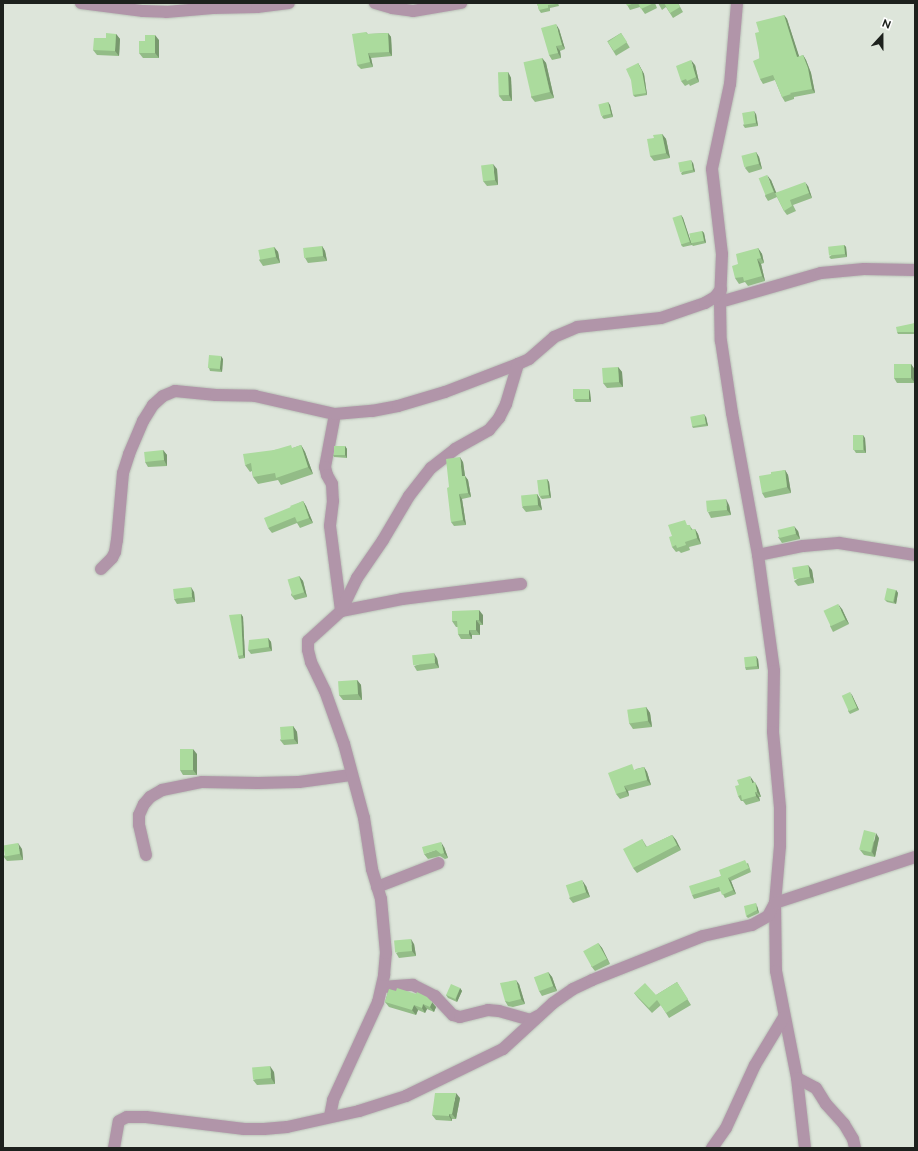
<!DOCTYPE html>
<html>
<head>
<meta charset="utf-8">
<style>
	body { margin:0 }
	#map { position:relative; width:918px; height:1151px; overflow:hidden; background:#dde5da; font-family:Raleway,sans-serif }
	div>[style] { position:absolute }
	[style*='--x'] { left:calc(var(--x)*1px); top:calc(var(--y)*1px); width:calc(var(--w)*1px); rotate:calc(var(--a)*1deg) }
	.roads { filter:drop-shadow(0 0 1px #bac2b8) drop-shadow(0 0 1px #bac2b8) }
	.street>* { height:12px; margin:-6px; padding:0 6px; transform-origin:6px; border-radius:6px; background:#b195a9 }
	.wall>* { inset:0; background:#93bc87; transform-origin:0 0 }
	.shaded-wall>* { inset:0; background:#78996e }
	.building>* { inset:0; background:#abdb9d; transform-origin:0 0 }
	span { translate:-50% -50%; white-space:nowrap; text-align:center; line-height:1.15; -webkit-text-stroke:4px #fff; paint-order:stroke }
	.frame { position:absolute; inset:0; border:4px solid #1d211d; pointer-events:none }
	.north { position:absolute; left:862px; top:16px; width:40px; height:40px; -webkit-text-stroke:3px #fff; paint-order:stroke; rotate:21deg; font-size:11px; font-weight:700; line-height:16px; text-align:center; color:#1d211d }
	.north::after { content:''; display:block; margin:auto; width:14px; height:18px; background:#1d211d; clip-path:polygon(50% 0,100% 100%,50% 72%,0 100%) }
</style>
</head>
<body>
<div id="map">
	<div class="roads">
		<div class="street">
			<div style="--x:81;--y:3;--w:63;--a:7.4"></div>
			<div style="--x:143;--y:11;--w:23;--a:2"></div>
			<div style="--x:166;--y:12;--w:47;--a:-4.9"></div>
			<div style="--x:213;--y:8;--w:44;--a:-1.3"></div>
			<div style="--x:257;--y:7;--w:32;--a:-7"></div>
			<div style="--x:375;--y:3;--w:18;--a:16"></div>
			<div style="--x:392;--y:8;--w:21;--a:8"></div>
			<div style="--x:413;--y:11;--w:49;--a:-9.5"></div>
			<div style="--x:737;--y:3;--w:81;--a:94.9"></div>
			<div style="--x:730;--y:84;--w:87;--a:102"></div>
			<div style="--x:712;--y:169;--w:86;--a:83.3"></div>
			<div style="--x:722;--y:254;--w:48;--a:92.4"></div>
			<div style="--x:720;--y:302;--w:39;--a:89"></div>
			<div style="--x:721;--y:341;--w:73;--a:81.3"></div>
			<div style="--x:732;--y:413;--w:144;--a:79.6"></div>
			<div style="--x:758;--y:555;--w:117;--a:82.1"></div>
			<div style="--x:774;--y:671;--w:61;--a:90.9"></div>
			<div style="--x:773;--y:732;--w:76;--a:84.7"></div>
			<div style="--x:780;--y:808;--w:38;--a:90"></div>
			<div style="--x:780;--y:846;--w:57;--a:95"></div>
			<div style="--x:775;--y:903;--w:68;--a:89.2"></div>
			<div style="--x:776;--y:971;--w:109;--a:78.9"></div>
			<div style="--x:797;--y:1078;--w:70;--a:83.5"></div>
			<div style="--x:720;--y:302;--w:105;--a:-16"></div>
			<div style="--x:821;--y:273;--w:43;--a:-5.3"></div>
			<div style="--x:864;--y:269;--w:51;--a:1.1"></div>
			<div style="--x:335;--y:414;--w:54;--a:100.7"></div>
			<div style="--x:325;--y:467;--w:8;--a:76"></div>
			<div style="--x:327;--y:475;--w:10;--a:61"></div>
			<div style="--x:332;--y:484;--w:17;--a:87"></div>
			<div style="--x:333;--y:501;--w:25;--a:97"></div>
			<div style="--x:330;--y:526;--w:86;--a:82.6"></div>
			<div style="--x:341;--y:611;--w:62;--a:-11.1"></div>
			<div style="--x:402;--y:599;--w:120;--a:-7.2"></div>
			<div style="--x:758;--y:555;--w:46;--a:-11.3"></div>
			<div style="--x:803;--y:546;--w:36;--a:-5"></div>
			<div style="--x:839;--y:543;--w:77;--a:9"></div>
			<div style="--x:101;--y:569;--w:16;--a:-45"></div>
			<div style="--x:112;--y:558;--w:7;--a:-63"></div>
			<div style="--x:115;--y:552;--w:12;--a:-81"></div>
			<div style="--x:117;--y:540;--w:67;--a:-84.9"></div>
			<div style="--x:123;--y:473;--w:20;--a:-72"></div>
			<div style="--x:129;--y:454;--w:36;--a:-67"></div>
			<div style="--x:143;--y:421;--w:19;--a:-58"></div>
			<div style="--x:153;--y:405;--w:13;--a:-42"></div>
			<div style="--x:163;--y:396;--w:13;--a:-23"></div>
			<div style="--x:175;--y:391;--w:41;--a:5.6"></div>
			<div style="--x:216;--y:395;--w:39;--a:1"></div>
			<div style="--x:255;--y:396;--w:82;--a:12.7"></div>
			<div style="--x:335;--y:414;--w:37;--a:-5"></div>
			<div style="--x:372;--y:411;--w:26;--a:-11"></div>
			<div style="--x:398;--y:406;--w:49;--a:-16.6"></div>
			<div style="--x:445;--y:392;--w:78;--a:-21"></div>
			<div style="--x:518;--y:364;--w:12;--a:-24"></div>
			<div style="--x:529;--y:359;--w:33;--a:-41"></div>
			<div style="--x:554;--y:337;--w:25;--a:-23"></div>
			<div style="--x:577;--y:327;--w:84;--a:-6.1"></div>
			<div style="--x:661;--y:318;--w:46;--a:-18.8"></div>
			<div style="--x:705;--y:303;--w:12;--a:-31"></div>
			<div style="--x:715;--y:297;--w:10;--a:-53"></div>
			<div style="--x:146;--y:855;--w:31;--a:-103"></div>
			<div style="--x:139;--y:825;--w:10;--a:-90"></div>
			<div style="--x:139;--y:815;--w:12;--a:-66"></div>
			<div style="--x:144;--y:804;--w:9;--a:-49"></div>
			<div style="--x:150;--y:797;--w:14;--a:-30"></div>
			<div style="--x:162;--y:790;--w:41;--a:-11.3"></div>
			<div style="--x:202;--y:782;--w:56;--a:1"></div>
			<div style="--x:258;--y:783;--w:41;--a:-1.4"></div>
			<div style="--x:299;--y:782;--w:52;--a:-7.7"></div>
			<div style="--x:377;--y:887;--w:66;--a:-21.2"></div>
			<div style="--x:382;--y:987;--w:31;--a:-4"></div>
			<div style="--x:413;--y:985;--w:25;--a:27"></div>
			<div style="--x:435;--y:996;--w:26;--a:47"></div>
			<div style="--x:453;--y:1015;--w:7;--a:16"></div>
			<div style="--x:460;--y:1017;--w:29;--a:-14"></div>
			<div style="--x:488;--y:1010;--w:11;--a:5"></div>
			<div style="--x:499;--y:1011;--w:32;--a:16"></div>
			<div style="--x:530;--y:1020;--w:9;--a:-27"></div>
			<div style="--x:797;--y:1078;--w:21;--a:28"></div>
			<div style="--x:816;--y:1088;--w:19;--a:58"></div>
			<div style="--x:826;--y:1104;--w:27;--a:48"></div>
			<div style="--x:844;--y:1124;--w:17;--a:59"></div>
			<div style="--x:853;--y:1139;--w:9;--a:77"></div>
			<div style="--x:330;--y:1116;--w:16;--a:-79"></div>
			<div style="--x:333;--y:1100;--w:108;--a:-65.3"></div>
			<div style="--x:378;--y:1002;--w:28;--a:-77"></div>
			<div style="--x:384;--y:975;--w:22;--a:-85"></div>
			<div style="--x:386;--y:953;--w:54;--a:-95.3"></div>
			<div style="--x:381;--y:899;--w:31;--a:-107"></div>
			<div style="--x:372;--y:869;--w:52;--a:-98.9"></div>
			<div style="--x:364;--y:818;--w:77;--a:-105.1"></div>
			<div style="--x:344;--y:744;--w:56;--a:-109.7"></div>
			<div style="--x:325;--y:691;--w:32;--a:-116"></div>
			<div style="--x:311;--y:662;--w:12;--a:-104"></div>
			<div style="--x:308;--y:650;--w:9;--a:-90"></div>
			<div style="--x:308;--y:641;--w:45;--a:-42.3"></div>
			<div style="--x:341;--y:611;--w:37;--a:-64"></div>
			<div style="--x:357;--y:578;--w:46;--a:-55.6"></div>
			<div style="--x:383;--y:540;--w:51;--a:-59.4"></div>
			<div style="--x:409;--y:496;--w:36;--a:-52"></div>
			<div style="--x:431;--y:468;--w:31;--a:-38"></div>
			<div style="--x:455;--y:449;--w:39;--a:-29"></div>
			<div style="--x:489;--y:430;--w:16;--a:-50"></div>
			<div style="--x:499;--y:418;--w:16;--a:-63"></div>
			<div style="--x:506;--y:404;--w:42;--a:-73.3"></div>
			<div style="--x:114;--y:1148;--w:27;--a:-80"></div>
			<div style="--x:119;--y:1121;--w:9;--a:-27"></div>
			<div style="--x:127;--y:1117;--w:19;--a:0"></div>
			<div style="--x:146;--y:1117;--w:99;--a:7"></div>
			<div style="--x:244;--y:1129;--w:20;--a:0"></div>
			<div style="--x:264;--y:1129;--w:23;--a:-5"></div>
			<div style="--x:287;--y:1127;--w:74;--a:-12.5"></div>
			<div style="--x:359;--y:1111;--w:49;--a:-17.7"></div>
			<div style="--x:406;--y:1096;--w:108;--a:-25.9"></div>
			<div style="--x:503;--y:1049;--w:68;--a:-42.6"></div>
			<div style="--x:553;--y:1003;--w:24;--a:-35"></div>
			<div style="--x:573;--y:989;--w:21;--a:-25"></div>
			<div style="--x:592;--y:980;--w:119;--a:-21.6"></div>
			<div style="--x:703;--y:936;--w:50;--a:-12.7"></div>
			<div style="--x:752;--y:925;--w:18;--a:-29"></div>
			<div style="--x:768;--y:916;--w:15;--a:-62"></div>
			<div style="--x:775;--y:903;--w:147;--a:-18.2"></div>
			<div style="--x:712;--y:1148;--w:24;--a:-55"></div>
			<div style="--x:726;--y:1128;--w:69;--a:-65.3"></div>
			<div style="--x:755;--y:1065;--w:56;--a:-58.9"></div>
		</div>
	</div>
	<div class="wall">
		<div style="clip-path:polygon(537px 3px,558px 3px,559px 6px,550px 8px,550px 11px,541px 13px,539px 10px)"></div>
		<div style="clip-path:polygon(626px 3px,655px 3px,657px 8px,645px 14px,640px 7px,630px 10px)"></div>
		<div style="clip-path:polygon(658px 3px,678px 3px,683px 12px,673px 18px,666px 7px,662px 10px)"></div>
		<div style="clip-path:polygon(784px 15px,787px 19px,799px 57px,803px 55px,806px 60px,811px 73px,815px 93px,794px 97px,794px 99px,785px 102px,782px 97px,775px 80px,763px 84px,760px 79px,759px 32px)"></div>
		<div style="clip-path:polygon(559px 29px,565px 49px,560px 51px,561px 58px,552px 60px,549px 55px)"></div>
		<div style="clip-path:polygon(366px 32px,368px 34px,388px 33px,391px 37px,392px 56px,371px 58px,373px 67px,361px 69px,357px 65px)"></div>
		<div style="left:621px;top:33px;width:17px;height:16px;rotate:59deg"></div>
		<div style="clip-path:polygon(116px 34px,120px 39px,119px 56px,97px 55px,93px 50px)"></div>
		<div style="clip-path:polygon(159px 40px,159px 58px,143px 58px,139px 53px)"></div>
		<div style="clip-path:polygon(542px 58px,546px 63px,554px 98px,535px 102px,531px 97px)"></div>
		<div style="clip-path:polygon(638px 63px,644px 74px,647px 95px,635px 97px,633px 95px)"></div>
		<div style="clip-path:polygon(695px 65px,699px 82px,690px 86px,689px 84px,685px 86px,681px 81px)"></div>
		<div style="clip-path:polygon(508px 72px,511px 78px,512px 101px,503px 101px,499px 96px)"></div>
		<div style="clip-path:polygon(608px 102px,610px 105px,613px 117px,604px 119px,602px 117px)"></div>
		<div style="clip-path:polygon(756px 114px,758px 126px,745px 128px,743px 125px)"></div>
		<div style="clip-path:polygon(662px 134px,666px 139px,670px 158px,654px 161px,650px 156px,654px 138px)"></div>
		<div style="clip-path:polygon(756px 152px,759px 157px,762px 169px,749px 173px,745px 168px)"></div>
		<div style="clip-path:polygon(693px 163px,695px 172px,682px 175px,681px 173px)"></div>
		<div style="clip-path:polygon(497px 169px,498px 185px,487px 186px,483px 181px)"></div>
		<div style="clip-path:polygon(771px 180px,776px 193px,808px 186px,812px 198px,793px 205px,796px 211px,787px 215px,784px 211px,777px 197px,768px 201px,765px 196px)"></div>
		<div style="clip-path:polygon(681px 215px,683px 218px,690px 240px,702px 231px,704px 233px,706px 243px,693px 246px,692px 245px,683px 247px,681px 245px)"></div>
		<div style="clip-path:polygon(844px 245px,846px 247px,847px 257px,831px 259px,829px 257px)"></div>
		<div style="clip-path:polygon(322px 246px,325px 251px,327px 261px,308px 263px,305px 258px)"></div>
		<div style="clip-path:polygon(274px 247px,278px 252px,280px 263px,263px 266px,259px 260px)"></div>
		<div style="clip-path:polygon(758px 248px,762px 254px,764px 263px,761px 264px,765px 281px,748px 286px,745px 282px,739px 284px,735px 278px,738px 264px)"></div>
		<div style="clip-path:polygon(915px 323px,915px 334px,898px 334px,897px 332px)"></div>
		<div style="clip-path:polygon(223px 359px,222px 372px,210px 371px,209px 368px)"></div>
		<div style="clip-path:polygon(911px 364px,915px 370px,915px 383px,897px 383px,894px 378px)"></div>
		<div style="clip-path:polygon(618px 367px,622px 372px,623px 387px,607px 388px,603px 383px)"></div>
		<div style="clip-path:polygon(589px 389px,590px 392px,591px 402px,576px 402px,574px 400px)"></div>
		<div style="clip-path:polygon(706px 417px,708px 426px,693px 428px,692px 426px)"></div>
		<div style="clip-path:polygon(865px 438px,866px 453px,856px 453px,854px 450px)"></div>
		<div style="clip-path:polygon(301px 445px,305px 452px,313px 474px,281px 485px,278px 480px,258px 484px,253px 477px,252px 471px,250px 472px,245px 465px,274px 450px,293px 448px)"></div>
		<div style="clip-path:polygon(345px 446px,347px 449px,347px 458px,334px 457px,333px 455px)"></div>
		<div style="clip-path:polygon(163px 450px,167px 455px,167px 466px,148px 467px,145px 462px)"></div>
		<div style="clip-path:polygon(463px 462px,465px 476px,468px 480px,471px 497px,462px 499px,466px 525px,454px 526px,451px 522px,449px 487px)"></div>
		<div style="clip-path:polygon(785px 470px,788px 475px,791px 493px,765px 498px,762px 493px,771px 474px)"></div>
		<div style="clip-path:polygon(547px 479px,549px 482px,551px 498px,542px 499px,540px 497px)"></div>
		<div style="clip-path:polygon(537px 494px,540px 499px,542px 510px,526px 512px,522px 507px)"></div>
		<div style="clip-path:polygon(303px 501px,306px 506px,313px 523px,300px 528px,297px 523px,272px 533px,268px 528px,291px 507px)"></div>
		<div style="clip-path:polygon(729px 505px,731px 515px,711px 518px,708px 512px)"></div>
		<div style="clip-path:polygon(689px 525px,693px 530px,695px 529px,698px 534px,701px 544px,689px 547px,690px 550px,681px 553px,679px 551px,676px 552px,672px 547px,672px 536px)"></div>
		<div style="clip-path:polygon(798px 531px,800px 539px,782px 543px,778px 537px)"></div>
		<div style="clip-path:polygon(812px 570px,814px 583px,798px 586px,794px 581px)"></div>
		<div style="clip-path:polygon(299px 576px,303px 581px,307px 597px,295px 600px,291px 595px)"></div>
		<div style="clip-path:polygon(896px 590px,898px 593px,896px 604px,887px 602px,885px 600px)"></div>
		<div style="clip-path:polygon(194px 592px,195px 602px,177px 604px,174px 599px)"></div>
		<div style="clip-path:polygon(842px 609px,849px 624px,833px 632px,830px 626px)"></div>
		<div style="clip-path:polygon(241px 614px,243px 617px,245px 658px,239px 659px,238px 656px)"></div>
		<div style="clip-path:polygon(483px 615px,483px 625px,480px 625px,480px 635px,472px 635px,472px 639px,461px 639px,458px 634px,458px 627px,456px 627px,452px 621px)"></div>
		<div style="clip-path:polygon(268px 638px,271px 642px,272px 651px,251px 654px,248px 650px)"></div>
		<div style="clip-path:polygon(437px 658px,439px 668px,417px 671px,414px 666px)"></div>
		<div style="clip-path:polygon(758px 659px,759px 669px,746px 670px,745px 667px)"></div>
		<div style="clip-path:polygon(357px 680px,361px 685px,362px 700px,343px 700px,339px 695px)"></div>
		<div style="clip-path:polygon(852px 695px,859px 710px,850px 714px,848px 711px)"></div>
		<div style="clip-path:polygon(646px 707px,650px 713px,652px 727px,633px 729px,629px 723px)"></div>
		<div style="clip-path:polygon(293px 726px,297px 732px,298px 744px,284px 745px,280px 740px)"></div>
		<div style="clip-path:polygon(197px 754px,197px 775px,183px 775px,180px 770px)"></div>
		<div style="clip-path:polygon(644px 767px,647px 772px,651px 785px,628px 791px,629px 796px,620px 799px,616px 794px,636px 769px)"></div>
		<div style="clip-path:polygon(754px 782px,758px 788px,761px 797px,759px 797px,760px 801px,746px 805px,743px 801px,741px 801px,738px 796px)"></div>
		<div style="clip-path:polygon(672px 835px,676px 840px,681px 850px,637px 873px,633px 868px,642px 839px,647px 847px)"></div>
		<div style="clip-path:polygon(879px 838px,875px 857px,864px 855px,860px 850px)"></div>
		<div style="clip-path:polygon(444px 847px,448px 858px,445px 859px,440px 856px,428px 859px,424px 854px)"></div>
		<div style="clip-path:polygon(22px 849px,23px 860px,7px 861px,3px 856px)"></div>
		<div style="clip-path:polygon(748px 863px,751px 872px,731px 881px,736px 894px,725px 898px,721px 891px,694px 899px,692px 895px,721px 876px)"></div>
		<div style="clip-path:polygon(586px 886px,590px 897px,573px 903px,569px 898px)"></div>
		<div style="clip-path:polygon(757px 906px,759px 913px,748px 918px,746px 916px)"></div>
		<div style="clip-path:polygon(598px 943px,602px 948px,610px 964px,595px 971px,591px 966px)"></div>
		<div style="clip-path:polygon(414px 944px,416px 956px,399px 958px,396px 953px)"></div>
		<div style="clip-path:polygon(548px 972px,552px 977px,557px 991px,542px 996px,539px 991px)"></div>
		<div style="clip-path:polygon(677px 982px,691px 1005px,669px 1018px,661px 1005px,652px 1013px,638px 998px,634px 993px,656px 995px)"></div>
		<div style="clip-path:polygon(519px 984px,525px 1004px,513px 1007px,508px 1006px,505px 1001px)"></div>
		<div style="clip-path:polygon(460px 988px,462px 991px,457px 1002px,448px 998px,446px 995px)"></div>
		<div style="clip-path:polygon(389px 989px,436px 1007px,434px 1012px,427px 1009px,425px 1013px,418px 1010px,416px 1015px,389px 1007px,385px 1002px)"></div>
		<div style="clip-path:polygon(274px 1072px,275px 1084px,257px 1085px,253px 1080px)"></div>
		<div style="clip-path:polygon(460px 1098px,456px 1119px,452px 1119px,452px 1121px,436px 1120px,432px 1115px)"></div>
	</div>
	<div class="shaded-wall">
		<div style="clip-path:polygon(784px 15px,787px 19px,801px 62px,797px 57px)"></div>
		<div style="clip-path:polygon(556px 24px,559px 29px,565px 49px,562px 45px)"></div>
		<div style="clip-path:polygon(388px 33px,391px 37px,392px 56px,389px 52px)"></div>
		<div style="clip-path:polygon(116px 34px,120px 39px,119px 56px,115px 51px)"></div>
		<div style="clip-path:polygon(155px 35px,159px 40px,159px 58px,155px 53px)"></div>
		<div style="clip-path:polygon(556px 46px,560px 51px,561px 58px,558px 53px)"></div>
		<div style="clip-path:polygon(368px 53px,371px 58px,373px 67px,370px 62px)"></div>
		<div style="clip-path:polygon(803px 55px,806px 60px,811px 73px,815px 93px,812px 89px)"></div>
		<div style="clip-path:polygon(542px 58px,546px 63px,554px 98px,550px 92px)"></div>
		<div style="clip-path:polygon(691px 60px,695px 65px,699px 82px,696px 77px)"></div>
		<div style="clip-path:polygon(638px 63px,644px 74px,647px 95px,646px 93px)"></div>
		<div style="clip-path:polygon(508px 72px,511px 78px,512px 101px,509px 95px)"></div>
		<div style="clip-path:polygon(608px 102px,610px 105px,613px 117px,611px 114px)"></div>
		<div style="clip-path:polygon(754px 111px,756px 114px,758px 126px,756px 123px)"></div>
		<div style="clip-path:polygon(662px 134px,666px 139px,670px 158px,666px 153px)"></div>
		<div style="clip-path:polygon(756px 152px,759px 157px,762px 169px,759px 164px)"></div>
		<div style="clip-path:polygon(691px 160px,693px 163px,695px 172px,693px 170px)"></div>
		<div style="clip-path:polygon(493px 164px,497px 169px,498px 185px,495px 180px)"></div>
		<div style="clip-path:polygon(767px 175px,771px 180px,778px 197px,774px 192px)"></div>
		<div style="clip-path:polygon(805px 182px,808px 186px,812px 198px,809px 193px)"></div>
		<div style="clip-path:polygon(681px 215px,683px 218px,692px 245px,690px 242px)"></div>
		<div style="clip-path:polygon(702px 231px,704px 233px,706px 243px,704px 241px)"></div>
		<div style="clip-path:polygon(844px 245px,846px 247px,847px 257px,845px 254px)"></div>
		<div style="clip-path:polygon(322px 246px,325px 251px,327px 261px,323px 256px)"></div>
		<div style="clip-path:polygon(274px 247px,278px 252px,280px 263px,276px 257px)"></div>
		<div style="clip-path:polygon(758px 248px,762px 254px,764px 263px,761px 258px)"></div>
		<div style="clip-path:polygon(757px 259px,761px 264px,765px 281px,762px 276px)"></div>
		<div style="clip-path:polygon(221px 356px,223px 359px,222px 372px,220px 369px)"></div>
		<div style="clip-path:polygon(911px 364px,915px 370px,915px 383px,911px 378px)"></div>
		<div style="clip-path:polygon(618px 367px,622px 372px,623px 387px,619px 382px)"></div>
		<div style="clip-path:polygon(589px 389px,590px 392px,591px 402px,589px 399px)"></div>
		<div style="clip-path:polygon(704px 414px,706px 417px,708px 426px,706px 424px)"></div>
		<div style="clip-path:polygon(863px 435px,865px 438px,866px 453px,864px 450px)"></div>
		<div style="clip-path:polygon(301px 445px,305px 452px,313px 474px,308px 467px)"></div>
		<div style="clip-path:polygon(345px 446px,347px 449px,347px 458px,345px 455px)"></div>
		<div style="clip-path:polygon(163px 450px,167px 455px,167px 466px,164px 460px)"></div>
		<div style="clip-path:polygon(460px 457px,463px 462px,465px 476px,468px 480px,471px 497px,468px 493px,462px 476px)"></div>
		<div style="clip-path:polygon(785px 470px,788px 475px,791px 493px,787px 487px)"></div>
		<div style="clip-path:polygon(547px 479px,549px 482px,551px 498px,549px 495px)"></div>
		<div style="clip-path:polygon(459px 494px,462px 499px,466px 525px,463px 520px)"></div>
		<div style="clip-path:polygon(537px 494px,540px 499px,542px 510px,538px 505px)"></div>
		<div style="clip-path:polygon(726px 499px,729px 505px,731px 515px,727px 510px)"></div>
		<div style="clip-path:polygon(303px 501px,306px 506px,313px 523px,309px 518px)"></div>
		<div style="clip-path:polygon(794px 526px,798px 531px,800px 539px,796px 534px)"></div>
		<div style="clip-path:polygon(695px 529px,698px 534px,701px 544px,697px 538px)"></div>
		<div style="clip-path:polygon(808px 565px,812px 570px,814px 583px,810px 577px)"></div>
		<div style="clip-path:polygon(299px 576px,303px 581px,307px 597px,304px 592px)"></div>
		<div style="clip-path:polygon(191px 587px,194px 592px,195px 602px,192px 597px)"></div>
		<div style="clip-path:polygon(896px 590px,898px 593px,896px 604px,894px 602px)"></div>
		<div style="clip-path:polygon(838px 604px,842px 609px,849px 624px,845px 619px)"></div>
		<div style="clip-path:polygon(479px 610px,483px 615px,483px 625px,479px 620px)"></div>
		<div style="clip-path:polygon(241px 614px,243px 617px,245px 658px,243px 655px)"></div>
		<div style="clip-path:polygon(476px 620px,480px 625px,480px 635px,476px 630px)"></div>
		<div style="clip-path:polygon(469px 630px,472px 635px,472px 639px,469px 634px)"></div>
		<div style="clip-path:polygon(268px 638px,271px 642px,272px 651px,269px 647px)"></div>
		<div style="clip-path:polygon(434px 653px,437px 658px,439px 668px,435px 663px)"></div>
		<div style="clip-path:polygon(756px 656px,758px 659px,759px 669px,757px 666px)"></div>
		<div style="clip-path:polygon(357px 680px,361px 685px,362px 700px,358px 694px)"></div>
		<div style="clip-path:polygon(850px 692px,852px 695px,859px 710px,857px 708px)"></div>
		<div style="clip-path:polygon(646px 707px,650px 713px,652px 727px,648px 721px)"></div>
		<div style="clip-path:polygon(293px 726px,297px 732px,298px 744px,294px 739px)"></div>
		<div style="clip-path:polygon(193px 749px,197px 754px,197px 775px,193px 770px)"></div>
		<div style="clip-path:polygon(644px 767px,647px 772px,651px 785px,647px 780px)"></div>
		<div style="clip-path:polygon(750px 776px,754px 782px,756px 788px,752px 783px)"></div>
		<div style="clip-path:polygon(755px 782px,758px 788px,761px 797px,757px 792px)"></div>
		<div style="clip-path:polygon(624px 786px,628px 791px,629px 796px,626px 791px)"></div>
		<div style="clip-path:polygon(755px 792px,759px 797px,760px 801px,756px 796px)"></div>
		<div style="clip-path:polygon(876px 833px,879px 838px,875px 857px,872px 852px)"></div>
		<div style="clip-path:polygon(672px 835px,676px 840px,681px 850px,677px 845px)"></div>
		<div style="clip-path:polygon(441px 842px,444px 847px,448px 858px,444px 853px)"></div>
		<div style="clip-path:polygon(18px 843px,22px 849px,23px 860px,20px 854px)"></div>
		<div style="clip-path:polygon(728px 878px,731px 881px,736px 894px,733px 890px)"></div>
		<div style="clip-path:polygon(582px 880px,586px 886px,590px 897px,586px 892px)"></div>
		<div style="clip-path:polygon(756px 903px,757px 906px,759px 913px,757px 910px)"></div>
		<div style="clip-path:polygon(411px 939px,414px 944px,416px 956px,412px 951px)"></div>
		<div style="clip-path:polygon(598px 943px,602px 948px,610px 964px,607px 959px)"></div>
		<div style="clip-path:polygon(548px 972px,552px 977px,557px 991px,553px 986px)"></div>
		<div style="clip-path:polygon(516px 980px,519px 984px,525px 1004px,521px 999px)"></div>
		<div style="clip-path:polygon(460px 988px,462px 991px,457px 1002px,456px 999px)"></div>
		<div style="clip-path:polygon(432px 1002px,436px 1007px,434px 1012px,430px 1007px)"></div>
		<div style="clip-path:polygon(423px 1004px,427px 1009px,425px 1013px,422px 1008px)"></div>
		<div style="clip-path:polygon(414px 1005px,418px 1010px,416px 1015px,412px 1010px)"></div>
		<div style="clip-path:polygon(270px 1066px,274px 1072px,275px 1084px,271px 1078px)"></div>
		<div style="clip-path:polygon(456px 1093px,460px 1098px,456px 1119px,452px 1114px)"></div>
		<div style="clip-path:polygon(449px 1114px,452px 1119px,452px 1121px,449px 1116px)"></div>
	</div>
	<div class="building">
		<div style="clip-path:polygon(537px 3px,557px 3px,557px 4px,548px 5px,548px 8px,539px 10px)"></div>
		<div style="clip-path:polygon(626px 3px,634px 3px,627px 6px)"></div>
		<div style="clip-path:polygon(638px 3px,654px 3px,641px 9px)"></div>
		<div style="clip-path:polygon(664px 3px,678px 3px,680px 7px,670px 13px)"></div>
		<div style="clip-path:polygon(784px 15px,797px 57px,803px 55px,808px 68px,812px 89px,790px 93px,791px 94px,782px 97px,773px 75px,760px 79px,753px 61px,760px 58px,755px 33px,759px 32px,756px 22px)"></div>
		<div style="clip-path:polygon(556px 24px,562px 45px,556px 46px,558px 53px,549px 55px,541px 28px)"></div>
		<div style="clip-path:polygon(366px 32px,367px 34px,388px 33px,389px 52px,368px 53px,370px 62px,357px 65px,352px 34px)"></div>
		<div style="clip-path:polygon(106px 33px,116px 34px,115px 51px,93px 50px,94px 38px,106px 38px)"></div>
		<div style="left:621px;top:33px;width:11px;height:16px;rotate:56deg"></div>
		<div style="clip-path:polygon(145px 35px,155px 35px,155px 53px,139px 53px,139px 41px,145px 41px)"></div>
		<div style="left:542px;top:58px;width:35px;height:19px;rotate:77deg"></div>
		<div style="clip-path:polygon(691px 60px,696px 77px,687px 81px,686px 79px,681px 81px,676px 66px)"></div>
		<div style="clip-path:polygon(638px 63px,642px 71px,646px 93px,633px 95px,631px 80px,626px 69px)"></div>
		<div style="left:508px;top:72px;width:23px;height:10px;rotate:88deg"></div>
		<div style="left:608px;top:102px;width:12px;height:10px;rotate:76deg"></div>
		<div style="left:754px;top:111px;width:12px;height:12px;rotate:81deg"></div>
		<div style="clip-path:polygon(662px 134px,666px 153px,650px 156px,647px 139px,654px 138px,653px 135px)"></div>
		<div style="left:756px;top:152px;width:12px;height:15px;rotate:76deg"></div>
		<div style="left:691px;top:160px;width:10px;height:13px;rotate:79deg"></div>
		<div style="left:493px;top:164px;width:16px;height:12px;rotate:83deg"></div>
		<div style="left:767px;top:175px;width:18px;height:9px;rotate:68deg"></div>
		<div style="clip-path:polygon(805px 182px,809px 193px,790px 200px,792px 206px,784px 211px,775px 193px)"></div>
		<div style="left:681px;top:215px;width:28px;height:9px;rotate:72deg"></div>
		<div style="left:702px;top:231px;width:10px;height:13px;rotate:79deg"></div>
		<div style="left:844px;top:245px;width:9px;height:16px;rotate:84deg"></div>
		<div style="left:322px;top:246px;width:10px;height:19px;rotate:84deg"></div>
		<div style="left:274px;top:247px;width:10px;height:16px;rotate:79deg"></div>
		<div style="clip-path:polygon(758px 248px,761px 258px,757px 259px,762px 276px,744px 281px,743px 277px,735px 278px,732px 266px,738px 264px,736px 254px)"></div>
		<div style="clip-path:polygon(915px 323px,915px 332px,897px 332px,896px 327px)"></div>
		<div style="left:209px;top:355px;width:12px;height:13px;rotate:5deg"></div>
		<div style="left:894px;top:364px;width:17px;height:14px"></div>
		<div style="left:618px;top:367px;width:15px;height:16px;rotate:86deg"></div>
		<div style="left:589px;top:389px;width:10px;height:16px;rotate:90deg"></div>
		<div style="left:704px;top:414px;width:10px;height:14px;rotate:79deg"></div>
		<div style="left:853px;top:435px;width:10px;height:15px"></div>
		<div style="clip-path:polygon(291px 445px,292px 448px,301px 445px,308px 467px,276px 478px,275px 473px,253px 477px,251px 463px,245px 465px,243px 454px,274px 450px)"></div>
		<div style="left:334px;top:446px;width:11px;height:9px"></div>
		<div style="left:163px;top:450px;width:10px;height:19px;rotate:84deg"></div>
		<div style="clip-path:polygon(460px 457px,462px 476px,465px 476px,468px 493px,459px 494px,463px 520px,451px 522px,447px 488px,449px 487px,446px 459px)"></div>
		<div style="clip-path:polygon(785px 470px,787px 487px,762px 493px,759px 476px,771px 474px,771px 472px)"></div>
		<div style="left:547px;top:479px;width:16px;height:10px;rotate:83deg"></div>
		<div style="left:537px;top:494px;width:11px;height:16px;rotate:85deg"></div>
		<div style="left:726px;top:499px;width:11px;height:20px;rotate:85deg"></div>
		<div style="clip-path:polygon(303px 501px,309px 518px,297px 522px,295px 517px,268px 528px,264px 518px,291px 507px,290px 506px)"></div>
		<div style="clip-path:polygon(685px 520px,687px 525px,690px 525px,691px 530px,695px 529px,697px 538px,685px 542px,686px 545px,677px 548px,676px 545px,672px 547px,669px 537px,672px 536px,668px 525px)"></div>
		<div style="left:794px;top:526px;width:8px;height:17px;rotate:76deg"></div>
		<div style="left:808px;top:565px;width:12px;height:16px;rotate:81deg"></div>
		<div style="left:299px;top:576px;width:17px;height:12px;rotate:73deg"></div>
		<div style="left:191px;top:587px;width:10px;height:18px;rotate:84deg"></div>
		<div style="left:887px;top:588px;width:9px;height:12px;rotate:13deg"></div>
		<div style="left:838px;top:604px;width:17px;height:16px;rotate:65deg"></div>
		<div style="clip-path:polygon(479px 610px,479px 620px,476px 620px,476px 630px,469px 630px,469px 634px,458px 634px,457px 621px,452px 621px,452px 611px)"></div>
		<div style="clip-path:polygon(241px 614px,243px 655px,238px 656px,229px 615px)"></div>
		<div style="clip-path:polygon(268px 638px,269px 647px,248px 650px,249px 640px)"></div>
		<div style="left:434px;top:653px;width:10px;height:22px;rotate:84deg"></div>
		<div style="left:756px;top:656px;width:10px;height:12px;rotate:84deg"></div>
		<div style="left:357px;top:680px;width:14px;height:19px;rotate:86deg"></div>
		<div style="left:850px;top:692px;width:17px;height:9px;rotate:66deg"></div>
		<div style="left:646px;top:707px;width:14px;height:19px;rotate:82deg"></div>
		<div style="left:293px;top:726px;width:13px;height:13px;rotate:86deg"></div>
		<div style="left:180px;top:749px;width:13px;height:21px"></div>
		<div style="clip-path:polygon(632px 764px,634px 770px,644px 767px,647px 780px,624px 786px,626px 791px,616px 794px,608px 773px)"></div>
		<div style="clip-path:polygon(750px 776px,752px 783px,755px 782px,757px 792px,755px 792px,756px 796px,742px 800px,741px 795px,738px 796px,735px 786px,739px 785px,737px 780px)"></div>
		<div style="left:864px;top:830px;width:12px;height:20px;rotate:14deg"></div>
		<div style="clip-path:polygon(672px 835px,677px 845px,633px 868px,623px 849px,642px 839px,646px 847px)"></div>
		<div style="clip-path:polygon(441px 842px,444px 853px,441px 854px,436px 850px,424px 854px,422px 847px)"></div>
		<div style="left:18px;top:843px;width:11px;height:15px;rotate:80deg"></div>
		<div style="clip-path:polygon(745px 860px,749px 868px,728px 878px,733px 890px,722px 895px,719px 887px,692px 895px,689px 886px,721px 876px,719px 870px)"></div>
		<div style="left:582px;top:880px;width:13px;height:17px;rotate:72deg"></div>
		<div style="clip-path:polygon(756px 903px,757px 910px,746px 916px,744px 906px)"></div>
		<div style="left:411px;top:939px;width:12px;height:17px;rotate:85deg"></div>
		<div style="left:598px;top:943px;width:18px;height:17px;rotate:61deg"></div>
		<div style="left:548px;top:972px;width:15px;height:15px;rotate:70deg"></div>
		<div style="clip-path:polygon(516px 980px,521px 999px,509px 1002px,505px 1001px,500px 983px)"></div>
		<div style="clip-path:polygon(677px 982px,688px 999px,666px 1013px,657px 1000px,649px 1008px,634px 993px,645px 983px,656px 995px)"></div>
		<div style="left:451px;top:984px;width:10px;height:12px;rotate:24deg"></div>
		<div style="clip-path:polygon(397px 988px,416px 994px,417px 992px,427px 997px,432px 1002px,430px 1007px,423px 1004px,422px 1008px,414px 1005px,412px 1010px,385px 1002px,389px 989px,396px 991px)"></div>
		<div style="left:270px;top:1066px;width:12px;height:18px;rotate:85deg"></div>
		<div style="clip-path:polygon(435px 1093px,456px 1093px,452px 1114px,449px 1114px,449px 1116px,432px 1115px)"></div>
	</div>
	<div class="frame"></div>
	<div class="north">N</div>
</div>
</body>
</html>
